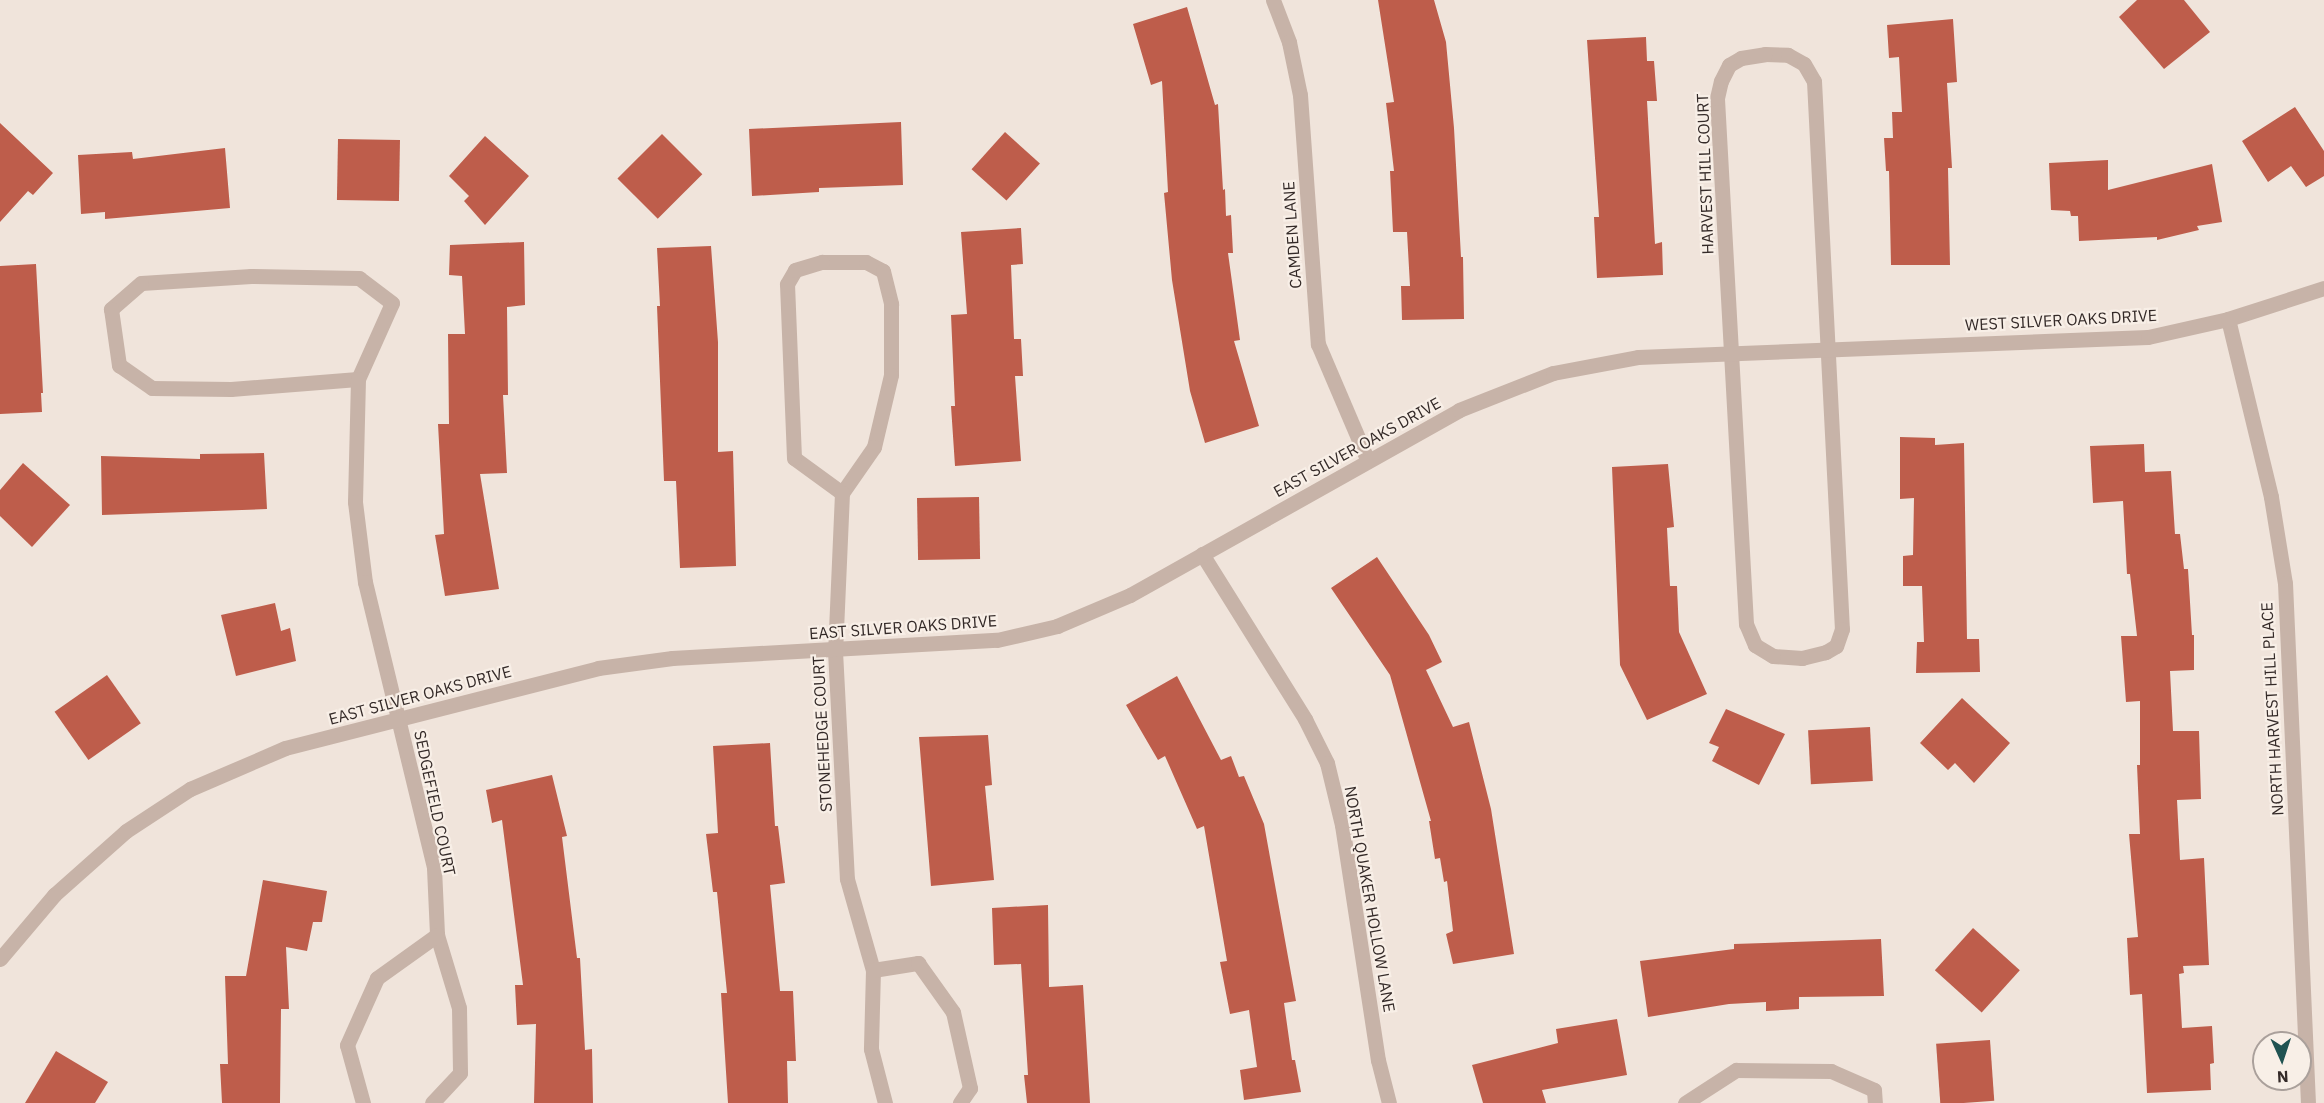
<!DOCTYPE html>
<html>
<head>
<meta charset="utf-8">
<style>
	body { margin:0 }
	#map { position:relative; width:2324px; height:1103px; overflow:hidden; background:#f0e4db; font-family:"IBM Plex Sans",sans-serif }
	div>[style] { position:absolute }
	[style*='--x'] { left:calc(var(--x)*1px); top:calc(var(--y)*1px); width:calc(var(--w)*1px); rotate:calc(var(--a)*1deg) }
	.building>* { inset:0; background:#be5d4b; transform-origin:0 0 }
	.minor>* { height:15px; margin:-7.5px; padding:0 7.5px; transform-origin:7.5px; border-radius:7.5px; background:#c7b3a8 }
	span { translate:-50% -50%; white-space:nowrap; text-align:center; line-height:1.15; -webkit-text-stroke:4.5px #f8efe7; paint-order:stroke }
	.street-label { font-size:16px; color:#342a28 }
	.north { position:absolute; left:2252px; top:1031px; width:60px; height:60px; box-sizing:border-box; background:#f8efe7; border:2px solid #aaa09b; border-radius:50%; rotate:177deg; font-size:16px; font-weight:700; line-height:24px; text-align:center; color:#342a28 }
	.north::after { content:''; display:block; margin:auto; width:21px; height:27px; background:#205352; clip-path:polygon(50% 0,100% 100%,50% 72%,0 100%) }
</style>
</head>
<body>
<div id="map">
	<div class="building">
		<div style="clip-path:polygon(1378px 0,1434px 0,1446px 42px,1454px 128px,1461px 257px,1463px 257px,1464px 319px,1402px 320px,1401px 286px,1410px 286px,1407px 232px,1393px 232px,1390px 171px,1394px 171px,1386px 103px,1394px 102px)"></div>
		<div style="clip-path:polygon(2137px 0,2184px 0,2210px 32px,2164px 69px,2119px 17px)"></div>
		<div style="clip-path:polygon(1187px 7px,1215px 105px,1218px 104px,1223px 190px,1225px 189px,1226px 216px,1231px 215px,1233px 253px,1228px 253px,1240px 340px,1234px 341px,1259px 426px,1205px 443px,1190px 391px,1172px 280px,1164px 193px,1168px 192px,1162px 81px,1151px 85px,1133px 24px)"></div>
		<div style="clip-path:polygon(1953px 19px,1957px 82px,1947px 83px,1952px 168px,1948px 168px,1950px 265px,1891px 265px,1889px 171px,1886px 171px,1884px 138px,1893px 138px,1892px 112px,1902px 112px,1899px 57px,1889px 58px,1887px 25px)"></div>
		<div style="clip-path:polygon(1646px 37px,1647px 61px,1654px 61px,1657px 101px,1647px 101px,1655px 244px,1662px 242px,1663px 275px,1597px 278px,1594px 217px,1599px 217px,1587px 40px)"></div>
		<div style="clip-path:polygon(2295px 107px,2324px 151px,2324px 176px,2306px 187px,2291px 166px,2268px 182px,2242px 141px)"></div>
		<div style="clip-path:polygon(901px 122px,903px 185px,819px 188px,819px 192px,752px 196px,749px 129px)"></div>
		<div style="clip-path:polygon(0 123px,53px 173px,33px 195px,28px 191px,0 222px)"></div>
		<div style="left:1005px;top:132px;width:47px;height:50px;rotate:42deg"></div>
		<div style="left:662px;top:134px;width:57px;height:63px;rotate:45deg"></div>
		<div style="clip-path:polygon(485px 136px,529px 176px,485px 225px,464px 201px,469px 196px,449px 176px)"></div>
		<div style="left:338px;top:139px;width:62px;height:61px;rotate:1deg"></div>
		<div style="clip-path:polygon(225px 148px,230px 208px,105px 219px,105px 212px,81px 214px,78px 155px,132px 152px,133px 159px)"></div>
		<div style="clip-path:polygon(2108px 160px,2108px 190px,2212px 164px,2222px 222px,2197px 226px,2199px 230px,2157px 240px,2157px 237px,2079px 241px,2078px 216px,2071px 216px,2070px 211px,2051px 210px,2049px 163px)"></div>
		<div style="clip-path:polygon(1021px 228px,1023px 264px,1011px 265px,1014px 339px,1021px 339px,1023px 376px,1015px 376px,1021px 461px,955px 466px,951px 406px,955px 406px,951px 315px,967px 314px,961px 232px)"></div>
		<div style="clip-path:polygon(524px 242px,525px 305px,507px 307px,508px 395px,503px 395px,507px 473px,480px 474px,499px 589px,445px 596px,435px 535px,444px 534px,438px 424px,449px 424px,448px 334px,465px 334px,462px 276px,449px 275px,450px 245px)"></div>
		<div style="clip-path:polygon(711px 246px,718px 342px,718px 452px,733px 451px,736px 566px,680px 568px,676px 481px,664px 481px,657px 306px,660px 306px,657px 248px)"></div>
		<div style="clip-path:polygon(36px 264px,43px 393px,41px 393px,42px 412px,0 414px,0 266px)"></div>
		<div style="clip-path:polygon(1900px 437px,1935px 438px,1935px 445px,1964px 443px,1967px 639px,1979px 639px,1980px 672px,1916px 673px,1917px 642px,1924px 642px,1922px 586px,1903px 586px,1903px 556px,1913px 555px,1914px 498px,1900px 499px)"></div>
		<div style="clip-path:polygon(2144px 444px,2145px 472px,2171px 471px,2175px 534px,2180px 534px,2184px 569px,2188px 569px,2192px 635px,2194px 635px,2194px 670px,2170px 671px,2173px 731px,2199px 731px,2201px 799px,2177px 800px,2180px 860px,2204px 858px,2209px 965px,2183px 966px,2184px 973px,2179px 974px,2182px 1028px,2212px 1026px,2214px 1063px,2210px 1064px,2211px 1090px,2147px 1093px,2142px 994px,2130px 995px,2127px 938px,2138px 937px,2129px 834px,2140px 834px,2137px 765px,2140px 765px,2140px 701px,2126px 702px,2121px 636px,2137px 636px,2130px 574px,2127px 574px,2123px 501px,2093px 503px,2090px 446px)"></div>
		<div style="clip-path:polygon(264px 453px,267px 509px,102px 515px,101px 456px,200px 459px,200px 454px)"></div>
		<div style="clip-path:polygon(23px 463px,70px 505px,32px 547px,0 516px,0 490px)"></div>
		<div style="clip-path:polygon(1668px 464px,1674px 527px,1667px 528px,1670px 586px,1677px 586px,1679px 632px,1707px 694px,1647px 720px,1620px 665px,1612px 467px)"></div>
		<div style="left:979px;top:497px;width:62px;height:62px;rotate:89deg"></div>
		<div style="clip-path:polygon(1377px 557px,1429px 635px,1442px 662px,1426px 670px,1453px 727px,1469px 722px,1491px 809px,1514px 954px,1453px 964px,1446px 934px,1453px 931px,1447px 881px,1444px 882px,1440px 858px,1435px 859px,1429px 821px,1431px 821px,1390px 675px,1331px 588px)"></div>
		<div style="clip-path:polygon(275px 603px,281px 631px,290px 628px,296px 661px,236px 676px,221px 615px)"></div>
		<div style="left:107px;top:675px;width:59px;height:64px;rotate:55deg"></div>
		<div style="clip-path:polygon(1177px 676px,1221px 760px,1231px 756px,1239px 777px,1244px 776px,1264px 824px,1296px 1001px,1284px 1003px,1292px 1060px,1295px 1060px,1301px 1092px,1244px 1100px,1240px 1070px,1257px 1067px,1249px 1010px,1230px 1014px,1220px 962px,1227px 961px,1204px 826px,1197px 829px,1165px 756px,1158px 760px,1126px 705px)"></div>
		<div style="clip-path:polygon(1962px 698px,2010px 743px,1974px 783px,1955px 763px,1948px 770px,1920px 743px)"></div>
		<div style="clip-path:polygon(1726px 709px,1785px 734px,1759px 785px,1712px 761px,1719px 747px,1709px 743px)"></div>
		<div style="left:1870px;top:727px;width:54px;height:62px;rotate:87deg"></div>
		<div style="clip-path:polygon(988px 735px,992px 785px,985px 786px,994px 880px,931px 886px,919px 737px)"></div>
		<div style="clip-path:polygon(770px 743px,775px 826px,778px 826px,785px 883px,770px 885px,780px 991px,793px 991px,796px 1061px,787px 1061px,788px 1103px,728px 1103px,721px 993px,727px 993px,717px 892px,713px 892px,706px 834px,718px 833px,713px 746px)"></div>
		<div style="clip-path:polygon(552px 775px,567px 836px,562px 837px,577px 958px,580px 958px,585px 1050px,592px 1049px,593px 1103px,534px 1103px,536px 1024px,517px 1025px,515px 985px,523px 985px,502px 820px,492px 823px,486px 790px)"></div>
		<div style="clip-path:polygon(263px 880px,327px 891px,322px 922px,313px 922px,307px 951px,286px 947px,289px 1009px,281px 1009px,280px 1103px,222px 1103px,220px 1064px,228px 1064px,225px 976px,246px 976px)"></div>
		<div style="clip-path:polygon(1048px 905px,1049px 987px,1083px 985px,1090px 1103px,1027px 1103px,1024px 1075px,1028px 1075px,1021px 964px,994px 965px,992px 908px)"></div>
		<div style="left:1973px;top:928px;width:63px;height:57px;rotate:42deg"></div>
		<div style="clip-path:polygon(1881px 939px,1884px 996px,1799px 997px,1799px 1009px,1766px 1011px,1766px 1002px,1729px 1004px,1648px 1017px,1640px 961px,1734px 949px,1734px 944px)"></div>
		<div style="clip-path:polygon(1617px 1019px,1627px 1075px,1542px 1090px,1546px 1103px,1483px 1103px,1472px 1065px,1558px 1043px,1556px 1029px)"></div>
		<div style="left:1990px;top:1040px;width:61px;height:54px;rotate:86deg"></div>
		<div style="clip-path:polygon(56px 1051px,108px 1082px,95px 1103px,25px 1103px)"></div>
	</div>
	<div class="minor">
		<div style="--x:1273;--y:0;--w:45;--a:69.1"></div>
		<div style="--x:1289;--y:42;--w:54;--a:78.3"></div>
		<div style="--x:1300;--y:95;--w:250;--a:85.9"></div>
		<div style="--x:1318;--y:344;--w:127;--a:66.9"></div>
		<div style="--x:1765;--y:54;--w:23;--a:2"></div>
		<div style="--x:1788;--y:55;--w:18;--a:29"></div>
		<div style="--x:1804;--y:64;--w:20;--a:60"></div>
		<div style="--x:1814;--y:81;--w:549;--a:87.08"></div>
		<div style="--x:1842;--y:629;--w:18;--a:109"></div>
		<div style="--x:1836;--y:646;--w:12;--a:149"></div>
		<div style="--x:1826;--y:652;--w:25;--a:166"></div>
		<div style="--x:1802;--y:658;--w:29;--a:-176"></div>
		<div style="--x:1773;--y:656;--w:21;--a:-149"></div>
		<div style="--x:1755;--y:645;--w:23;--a:-113"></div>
		<div style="--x:1746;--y:624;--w:527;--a:-93.16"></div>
		<div style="--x:1717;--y:98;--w:17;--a:-77"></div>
		<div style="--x:1721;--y:81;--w:18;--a:-63"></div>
		<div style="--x:1729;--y:65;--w:14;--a:-30"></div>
		<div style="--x:1741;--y:58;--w:24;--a:-9"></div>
		<div style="--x:822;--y:262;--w:44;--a:0"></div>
		<div style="--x:866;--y:262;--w:19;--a:28"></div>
		<div style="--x:883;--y:271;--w:34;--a:76"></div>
		<div style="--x:891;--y:304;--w:71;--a:90"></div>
		<div style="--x:891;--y:375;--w:74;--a:103.3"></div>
		<div style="--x:874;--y:447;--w:56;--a:124.8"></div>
		<div style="--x:842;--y:493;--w:59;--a:-143.9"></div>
		<div style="--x:794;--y:458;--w:174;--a:-92.3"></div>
		<div style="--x:787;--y:284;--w:16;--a:-60"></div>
		<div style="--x:795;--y:270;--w:28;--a:-17"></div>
		<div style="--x:2228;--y:319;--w:183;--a:76.4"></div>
		<div style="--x:2271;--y:497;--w:87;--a:80.8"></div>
		<div style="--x:2285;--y:583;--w:521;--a:87.47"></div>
		<div style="--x:358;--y:379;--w:83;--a:-65.9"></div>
		<div style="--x:392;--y:303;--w:41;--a:-142.9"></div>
		<div style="--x:359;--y:278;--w:108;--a:-178.9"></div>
		<div style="--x:251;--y:276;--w:110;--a:176.4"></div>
		<div style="--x:141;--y:283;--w:40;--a:139"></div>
		<div style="--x:111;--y:309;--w:57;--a:81.9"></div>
		<div style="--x:119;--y:365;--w:40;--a:34.9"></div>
		<div style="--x:152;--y:388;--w:79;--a:0.7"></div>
		<div style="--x:231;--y:389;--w:127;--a:-4.5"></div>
		<div style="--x:358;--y:379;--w:123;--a:91.4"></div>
		<div style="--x:355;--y:502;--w:81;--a:82.9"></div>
		<div style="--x:365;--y:582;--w:294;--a:76.4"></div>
		<div style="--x:434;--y:868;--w:67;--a:87.4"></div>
		<div style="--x:437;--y:935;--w:76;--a:73.2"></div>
		<div style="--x:459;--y:1008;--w:65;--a:89.1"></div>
		<div style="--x:460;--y:1073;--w:41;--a:133"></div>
		<div style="--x:842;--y:493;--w:158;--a:92.5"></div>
		<div style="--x:835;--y:651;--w:228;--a:87"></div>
		<div style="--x:847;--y:879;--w:95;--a:74.1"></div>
		<div style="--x:873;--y:970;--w:79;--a:91.5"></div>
		<div style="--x:871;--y:1049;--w:56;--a:75.5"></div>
		<div style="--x:1202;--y:554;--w:195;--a:58"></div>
		<div style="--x:1305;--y:719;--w:49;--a:63.4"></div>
		<div style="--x:1327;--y:763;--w:64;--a:76.4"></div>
		<div style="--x:1342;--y:825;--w:238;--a:81.3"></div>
		<div style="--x:1378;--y:1060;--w:44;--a:75.7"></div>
		<div style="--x:0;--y:959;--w:84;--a:-49.8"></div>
		<div style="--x:54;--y:895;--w:96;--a:-41.6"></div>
		<div style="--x:126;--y:831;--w:77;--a:-33.3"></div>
		<div style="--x:190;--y:789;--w:103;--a:-23.3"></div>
		<div style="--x:285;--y:748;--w:323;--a:-14.3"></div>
		<div style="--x:598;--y:668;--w:75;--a:-7.7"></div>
		<div style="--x:672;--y:658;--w:325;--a:-3.2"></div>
		<div style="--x:997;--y:640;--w:62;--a:-13.1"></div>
		<div style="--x:1057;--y:626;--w:79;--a:-23"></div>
		<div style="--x:1130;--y:595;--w:377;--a:-29.3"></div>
		<div style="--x:1459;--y:410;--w:101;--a:-21.5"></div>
		<div style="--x:1553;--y:373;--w:86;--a:-10.7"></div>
		<div style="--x:1638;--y:357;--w:510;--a:-2.25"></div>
		<div style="--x:2148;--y:337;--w:82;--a:-12.7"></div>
		<div style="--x:2228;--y:319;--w:101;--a:-17.9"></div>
		<div style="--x:873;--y:970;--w:46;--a:-8.8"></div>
		<div style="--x:918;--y:963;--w:60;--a:54.5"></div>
		<div style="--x:953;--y:1012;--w:78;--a:77.4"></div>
		<div style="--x:970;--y:1088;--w:18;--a:124"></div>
		<div style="--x:363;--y:1103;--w:60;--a:-105.4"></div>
		<div style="--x:347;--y:1045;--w:73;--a:-65.9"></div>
		<div style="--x:377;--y:978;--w:74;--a:-35.6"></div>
		<div style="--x:1685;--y:1103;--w:61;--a:-32.9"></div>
		<div style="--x:1736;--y:1070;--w:95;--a:0.6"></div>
		<div style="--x:1831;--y:1071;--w:47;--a:23.8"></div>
		<div style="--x:1874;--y:1090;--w:13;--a:86"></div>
	</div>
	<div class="street-label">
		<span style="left:1705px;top:174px;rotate:-92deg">HARVEST HILL COURT</span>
		<span style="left:1292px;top:235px;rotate:-94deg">CAMDEN LANE</span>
		<span style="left:2061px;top:320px;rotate:-3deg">WEST SILVER OAKS DRIVE</span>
		<span style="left:1357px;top:447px;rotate:-29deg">EAST SILVER OAKS DRIVE</span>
		<span style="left:903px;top:627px;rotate:-4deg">EAST SILVER OAKS DRIVE</span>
		<span style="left:420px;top:695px;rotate:-15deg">EAST SILVER OAKS DRIVE</span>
		<span style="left:2272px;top:709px;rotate:-93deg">NORTH HARVEST HILL PLACE</span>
		<span style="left:822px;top:734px;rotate:-93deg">STONEHEDGE COURT</span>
		<span style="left:435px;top:803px;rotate:78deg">SEDGEFIELD COURT</span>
		<span style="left:1370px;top:899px;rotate:80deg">NORTH QUAKER HOLLOW LANE</span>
	</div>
	<div class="north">N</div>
</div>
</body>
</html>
